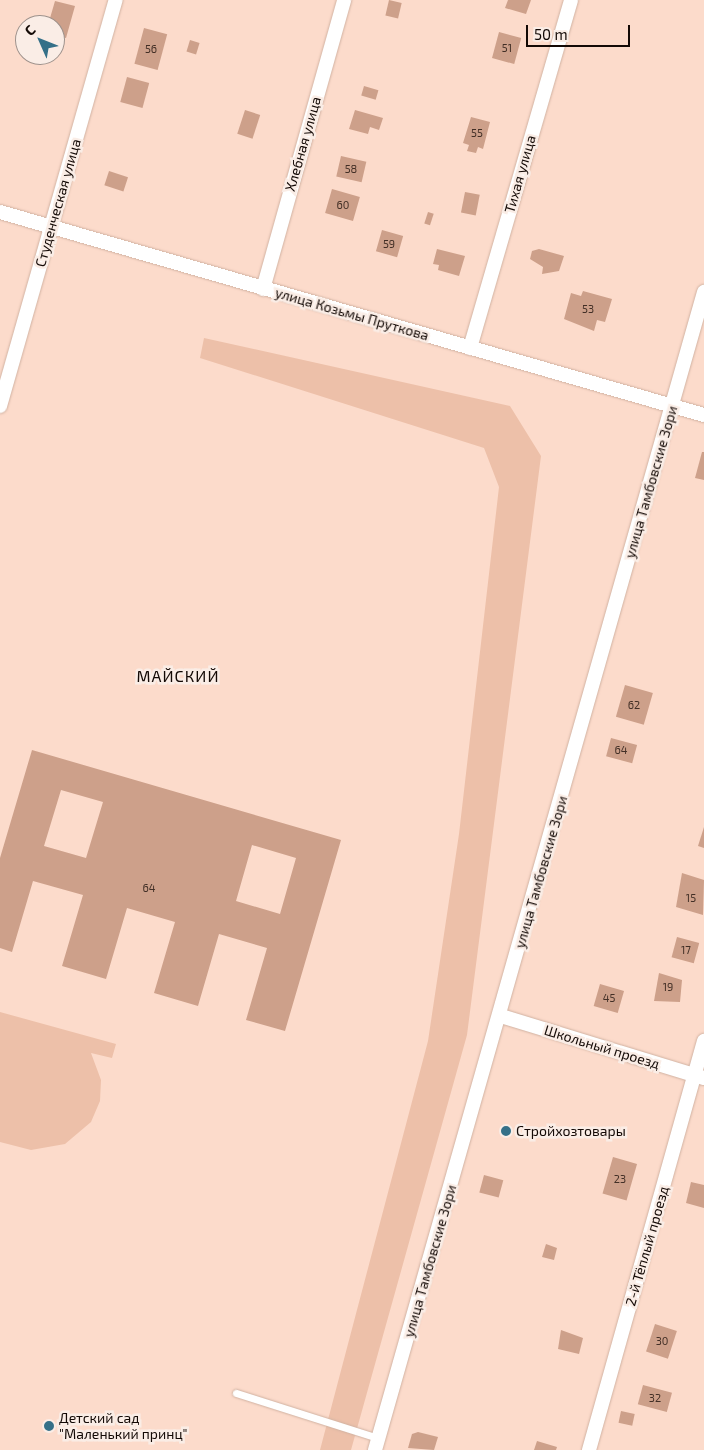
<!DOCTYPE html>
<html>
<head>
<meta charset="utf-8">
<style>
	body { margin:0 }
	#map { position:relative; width:704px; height:1450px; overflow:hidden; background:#fcdbcb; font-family:"Exo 2",sans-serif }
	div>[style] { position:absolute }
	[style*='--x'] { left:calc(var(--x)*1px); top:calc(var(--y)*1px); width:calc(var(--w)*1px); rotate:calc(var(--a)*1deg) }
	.green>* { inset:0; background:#edc0a9 }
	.building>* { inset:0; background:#cda08a; transform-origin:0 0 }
	.roads { filter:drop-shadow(0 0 1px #d1b2a2) drop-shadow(0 0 1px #d1b2a2) }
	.service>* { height:7px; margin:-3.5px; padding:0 3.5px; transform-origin:3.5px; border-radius:3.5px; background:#fff }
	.minor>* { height:14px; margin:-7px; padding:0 7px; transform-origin:7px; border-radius:7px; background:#fff }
	.dots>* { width:14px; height:14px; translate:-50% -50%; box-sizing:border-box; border:2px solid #faede6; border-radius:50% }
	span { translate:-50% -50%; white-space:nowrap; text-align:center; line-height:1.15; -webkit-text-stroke:5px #faede6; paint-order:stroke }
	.number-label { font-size:11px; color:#422f26 }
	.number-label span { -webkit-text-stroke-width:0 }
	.street-label { font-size:14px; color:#130905 }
	.poi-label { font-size:14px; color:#130905 }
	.left { translate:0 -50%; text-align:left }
	.quarter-label { font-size:16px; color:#130905; letter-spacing:1px }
	.north { position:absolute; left:15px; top:15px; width:50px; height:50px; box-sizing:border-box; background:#faede6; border:1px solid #9e928c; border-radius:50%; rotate:314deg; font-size:14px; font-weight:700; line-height:20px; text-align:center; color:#130905 }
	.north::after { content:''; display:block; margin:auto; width:18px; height:22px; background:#357088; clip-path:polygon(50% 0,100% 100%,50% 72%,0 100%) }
	.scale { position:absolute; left:526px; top:25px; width:104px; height:22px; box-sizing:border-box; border:2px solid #130905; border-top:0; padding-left:6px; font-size:15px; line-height:18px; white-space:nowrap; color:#130905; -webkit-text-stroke:4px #faede6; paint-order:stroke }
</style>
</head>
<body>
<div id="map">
	<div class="green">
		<div style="clip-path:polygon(204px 338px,510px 406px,541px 456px,467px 1035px,351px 1450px,320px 1450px,428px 1041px,459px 834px,499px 487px,484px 448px,200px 358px)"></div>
		<div style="clip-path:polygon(0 1012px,116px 1044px,112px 1058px,91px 1053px,101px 1080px,100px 1101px,91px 1122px,65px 1144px,31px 1150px,0 1142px)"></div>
	</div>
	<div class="building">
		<div style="left:389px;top:0;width:13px;height:16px;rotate:13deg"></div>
		<div style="clip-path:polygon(508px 0,531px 0,526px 14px,505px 8px)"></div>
		<div style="clip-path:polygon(55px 1px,75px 6px,66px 38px,55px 35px,55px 25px,48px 25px)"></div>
		<div style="left:144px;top:28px;width:24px;height:37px;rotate:15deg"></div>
		<div style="left:499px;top:32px;width:23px;height:27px;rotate:15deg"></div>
		<div style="left:190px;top:40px;width:10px;height:12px;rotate:17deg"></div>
		<div style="left:127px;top:77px;width:23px;height:26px;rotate:15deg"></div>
		<div style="left:364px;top:86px;width:15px;height:10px;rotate:16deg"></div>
		<div style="left:245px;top:110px;width:16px;height:25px;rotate:18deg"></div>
		<div style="clip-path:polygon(355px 110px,383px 118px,379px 130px,370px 127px,368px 134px,349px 129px)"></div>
		<div style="clip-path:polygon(471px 117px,490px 122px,483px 149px,478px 147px,476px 153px,467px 151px,469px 145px,463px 143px)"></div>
		<div style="left:341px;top:156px;width:26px;height:21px;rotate:13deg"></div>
		<div style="left:109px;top:171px;width:20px;height:15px;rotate:18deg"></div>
		<div style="left:332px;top:189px;width:29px;height:25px;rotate:16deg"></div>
		<div style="left:465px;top:192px;width:15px;height:21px;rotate:11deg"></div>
		<div style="left:428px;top:212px;width:6px;height:12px;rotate:18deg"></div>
		<div style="left:382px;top:230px;width:22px;height:22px;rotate:16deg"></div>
		<div style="clip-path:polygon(437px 249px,465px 256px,459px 276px,438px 270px,439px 265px,433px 264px)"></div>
		<div style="clip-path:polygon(539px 249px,564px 256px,559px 271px,542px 274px,543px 267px,530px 259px,532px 251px)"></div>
		<div style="clip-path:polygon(583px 291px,612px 299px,605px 322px,597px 320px,594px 331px,564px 319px,571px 293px,581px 296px)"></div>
		<div style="clip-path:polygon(702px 452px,704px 452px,704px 480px,695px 478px)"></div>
		<div style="left:625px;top:685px;width:29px;height:33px;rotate:16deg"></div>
		<div style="left:611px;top:738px;width:27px;height:19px;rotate:15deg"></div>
		<div style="clip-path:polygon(evenodd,32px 750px,341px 840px,285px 1031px,246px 1020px,267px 948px,219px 934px,198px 1006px,154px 993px,175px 922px,127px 908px,106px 979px,62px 966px,83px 895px,33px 881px,12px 952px,0 948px,0 858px,32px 750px,61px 790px,103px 802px,86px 858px,44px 846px,61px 790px,32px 750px,252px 845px,296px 858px,280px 914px,236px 901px,252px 845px)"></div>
		<div style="clip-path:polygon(704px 827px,704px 848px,698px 846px)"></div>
		<div style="clip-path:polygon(682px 873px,704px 880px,703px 915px,676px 907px)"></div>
		<div style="left:677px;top:937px;width:23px;height:21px;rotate:15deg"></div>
		<div style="clip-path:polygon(659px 973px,682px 980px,680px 1002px,654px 1001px)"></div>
		<div style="left:600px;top:984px;width:25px;height:23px;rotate:16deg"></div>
		<div style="left:613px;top:1157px;width:25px;height:38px;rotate:16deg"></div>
		<div style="left:484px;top:1175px;width:20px;height:18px;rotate:15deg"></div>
		<div style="clip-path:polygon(691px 1182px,704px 1185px,704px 1208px,686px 1203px)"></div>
		<div style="clip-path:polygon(546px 1244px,557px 1248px,554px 1260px,542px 1257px)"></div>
		<div style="left:655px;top:1324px;width:23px;height:29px;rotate:18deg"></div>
		<div style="clip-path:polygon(561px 1330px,583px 1338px,579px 1354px,558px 1349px)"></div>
		<div style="left:643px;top:1385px;width:30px;height:20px;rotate:15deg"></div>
		<div style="left:621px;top:1411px;width:14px;height:12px;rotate:12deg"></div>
		<div style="clip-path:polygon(418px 1432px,438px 1437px,434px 1450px,408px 1448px,412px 1434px)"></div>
		<div style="clip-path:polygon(537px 1441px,557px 1447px,556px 1450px,534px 1450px)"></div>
	</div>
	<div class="roads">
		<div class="service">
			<div style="--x:236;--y:1393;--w:149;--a:17.6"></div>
		</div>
		<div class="minor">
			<div style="--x:0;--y:212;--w:733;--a:16.09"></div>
			<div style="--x:263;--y:289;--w:300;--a:-74.3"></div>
			<div style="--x:470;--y:348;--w:362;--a:-73.8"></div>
			<div style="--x:0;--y:406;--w:422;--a:-74.1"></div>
			<div style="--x:501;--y:1016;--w:212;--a:17"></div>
			<div style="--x:375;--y:1450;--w:1204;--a:-74.14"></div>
			<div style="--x:589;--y:1450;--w:425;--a:-74.3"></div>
		</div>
	</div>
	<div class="dots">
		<div style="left:506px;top:1131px;background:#357088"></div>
		<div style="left:49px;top:1426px;background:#357088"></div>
	</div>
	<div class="number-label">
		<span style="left:507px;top:48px">51</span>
		<span style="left:151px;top:49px">56</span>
		<span style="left:477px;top:133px">55</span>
		<span style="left:351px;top:169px">58</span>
		<span style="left:343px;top:205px">60</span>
		<span style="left:389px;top:244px">59</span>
		<span style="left:588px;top:309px">53</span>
		<span style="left:634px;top:705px">62</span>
		<span style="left:621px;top:750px">64</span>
		<span style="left:149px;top:888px">64</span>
		<span style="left:691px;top:898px">15</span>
		<span style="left:686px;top:950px">17</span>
		<span style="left:668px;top:987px">19</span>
		<span style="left:609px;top:998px">45</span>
		<span style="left:620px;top:1179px">23</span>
		<span style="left:662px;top:1341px">30</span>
		<span style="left:655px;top:1398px">32</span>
	</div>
	<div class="street-label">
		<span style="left:303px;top:144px;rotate:-74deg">Хлебная улица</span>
		<span style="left:520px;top:174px;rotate:-74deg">Тихая улица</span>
		<span style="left:58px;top:203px;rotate:-74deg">Студенческая улица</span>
		<span style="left:352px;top:314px;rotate:16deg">улица Козьмы Пруткова</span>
		<span style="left:651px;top:482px;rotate:-74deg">улица Тамбовские Зори</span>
		<span style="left:541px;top:872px;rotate:-74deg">улица Тамбовские Зори</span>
		<span style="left:602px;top:1047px;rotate:17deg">Школьный проезд</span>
		<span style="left:647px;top:1246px;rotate:-74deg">2-й Тёплый проезд</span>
		<span style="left:430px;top:1261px;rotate:-74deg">улица Тамбовские Зори</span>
	</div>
	<div class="poi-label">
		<span class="left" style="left:516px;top:1131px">Стройхозтовары</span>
		<span class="left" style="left:59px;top:1426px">Детский сад<br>"Маленький принц"</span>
	</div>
	<div class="quarter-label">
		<span style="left:178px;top:676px">МАЙСКИЙ</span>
	</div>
	<div class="north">С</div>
	<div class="scale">50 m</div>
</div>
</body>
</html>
